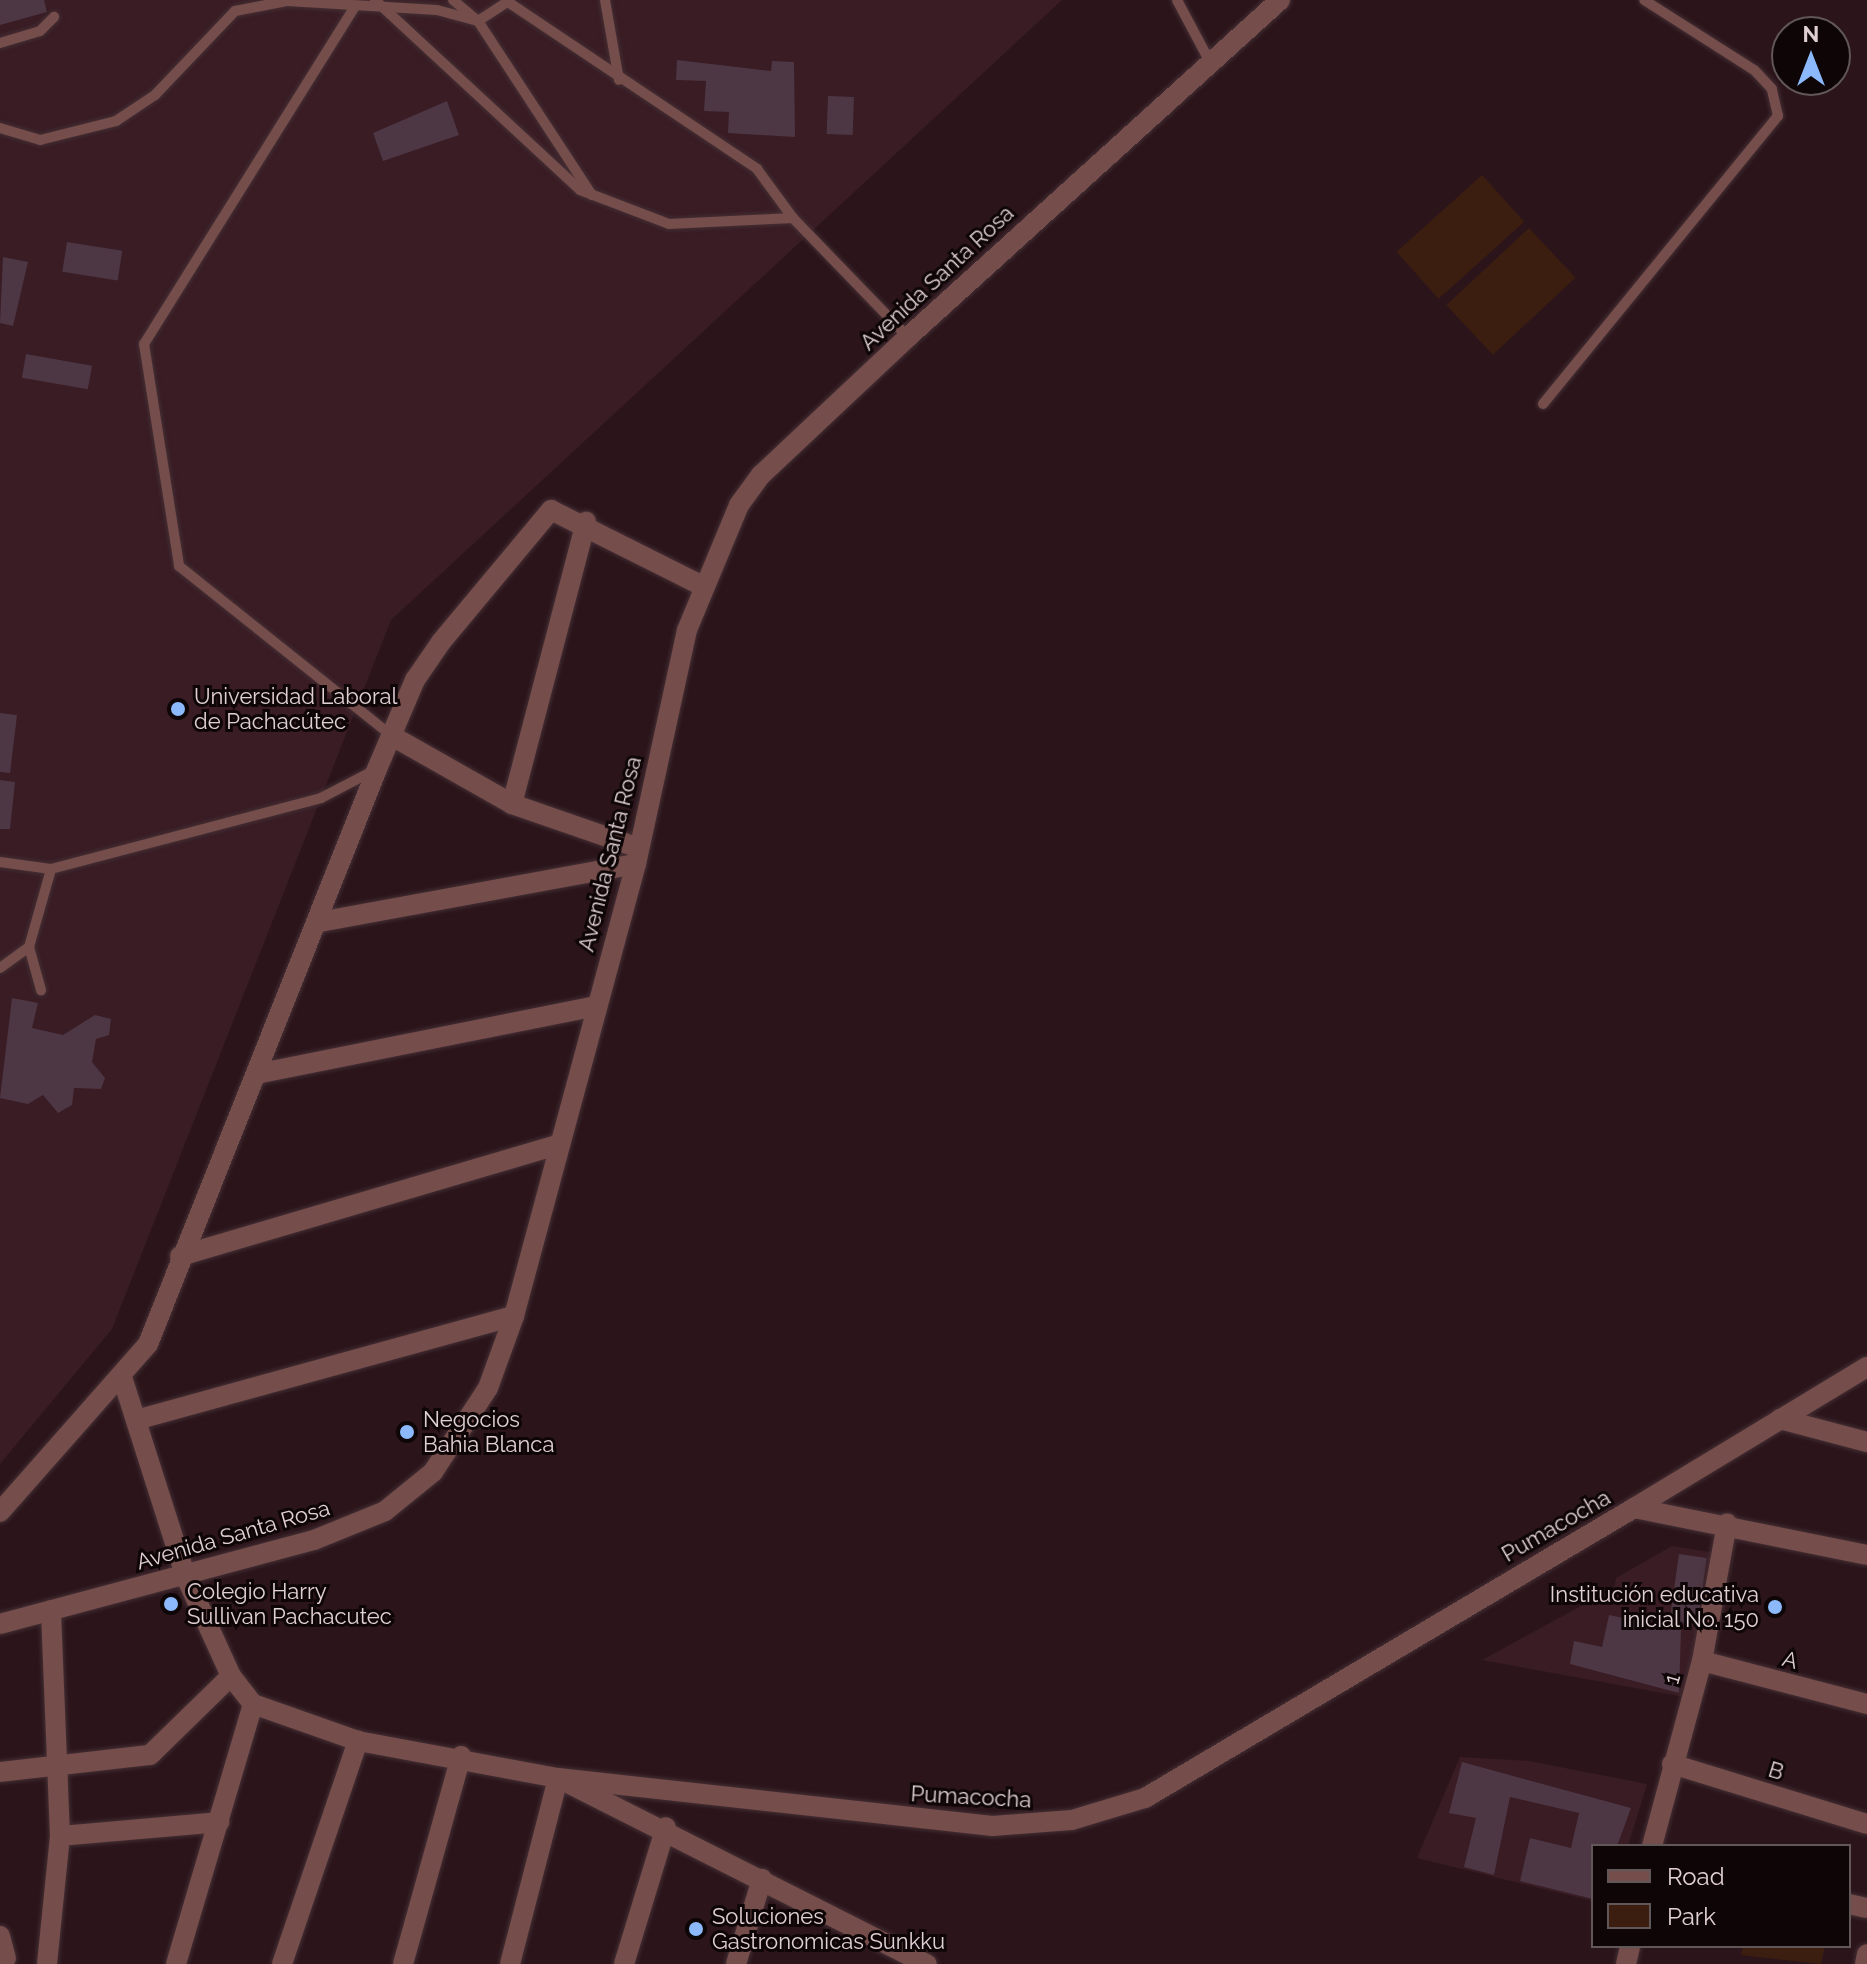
<!DOCTYPE html>
<html>
<head>
<meta charset="utf-8">
<style>
	body { margin:0 }
	#map { position:relative; width:1867px; height:1964px; overflow:hidden; background:#2b151b; font-family:Raleway,sans-serif }
	div>[style] { position:absolute }
	[style*='--x'] { left:calc(var(--x)*1px); top:calc(var(--y)*1px); width:calc(var(--w)*1px); rotate:calc(var(--a)*1deg) }
	.built>* { inset:0; background:#391c24 }
	.green>* { inset:0; background:#3c1e10; transform-origin:0 0 }
	.building>* { inset:0; background:#4d3744; transform-origin:0 0 }
	.roads { filter:drop-shadow(0 0 2px #442f35) drop-shadow(0 0 2px #442f35) }
	.service>* { height:10px; margin:-5px; padding:0 5px; transform-origin:5px; border-radius:5px; background:#754d4a }
	.minor>* { height:20px; margin:-10px; padding:0 10px; transform-origin:10px; border-radius:10px; background:#754d4a }
	.tertiary>* { height:20px; margin:-10px; padding:0 10px; transform-origin:10px; border-radius:10px; background:#754d4a }
	.dots>* { width:22px; height:22px; translate:-50% -50%; box-sizing:border-box; border:4px solid #0d0506; border-radius:50% }
	span { translate:-50% -50%; white-space:nowrap; text-align:center; line-height:1.15; -webkit-text-stroke:6px #0d0506; paint-order:stroke }
	.street-label { font-size:22px; color:#e0cfd3 }
	.poi-label { font-size:22px; color:#e0cfd3 }
	.left { translate:0 -50%; text-align:left }
	.right { translate:-100% -50%; text-align:right }
	.legend { position:absolute; left:1591px; top:1844px; width:260px; height:104px; box-sizing:border-box; background:#0d0506; border:2px solid #615658; margin:0; padding:10px 14px; list-style:none; font-size:24px; color:#e0cfd3 }
	.legend li { display:flex; align-items:center; gap:16px; height:40px }
	.legend b { width:40px; border:2px solid #615658 }
	.north { position:absolute; left:1771px; top:16px; width:80px; height:80px; box-sizing:border-box; background:#0d0506; border:2px solid #615658; border-radius:50%; rotate:0deg; font-size:22px; font-weight:700; line-height:32px; text-align:center; color:#e0cfd3 }
	.north::after { content:''; display:block; margin:auto; width:28px; height:36px; background:#8cb9fc; clip-path:polygon(50% 0,100% 100%,50% 72%,0 100%) }
</style>
</head>
<body>
<div id="map">
	<div class="built">
		<div style="clip-path:polygon(0 0,1062px 0,391px 620px,112px 1329px,0 1464px)"></div>
		<div style="clip-path:polygon(1672px 1546px,1711px 1552px,1715px 1560px,1690px 1698px,1482px 1660px,1614px 1588px,1616px 1578px)"></div>
		<div style="clip-path:polygon(1460px 1757px,1529px 1761px,1647px 1784px,1628px 1846px,1593px 1846px,1593px 1901px,1417px 1858px)"></div>
	</div>
	<div class="green">
		<div style="left:1482px;top:175px;width:63px;height:115px;rotate:48deg"></div>
		<div style="left:1529px;top:228px;width:68px;height:113px;rotate:47deg"></div>
		<div style="clip-path:polygon(1743px 1946px,1825px 1946px,1821px 1964px,1741px 1955px)"></div>
	</div>
	<div class="building">
		<div style="clip-path:polygon(0 0,44px 0,47px 12px,0 25px)"></div>
		<div style="clip-path:polygon(677px 60px,771px 71px,772px 61px,794px 62px,795px 137px,728px 133px,729px 112px,704px 111px,706px 81px,676px 80px)"></div>
		<div style="left:828px;top:96px;width:26px;height:38px;rotate:2deg"></div>
		<div style="clip-path:polygon(447px 101px,459px 135px,383px 161px,373px 133px)"></div>
		<div style="left:67px;top:242px;width:56px;height:30px;rotate:9deg"></div>
		<div style="clip-path:polygon(3px 257px,28px 262px,13px 326px,0 323px)"></div>
		<div style="left:26px;top:354px;width:67px;height:24px;rotate:10deg"></div>
		<div style="clip-path:polygon(0 713px,17px 715px,10px 773px,0 772px)"></div>
		<div style="clip-path:polygon(0 780px,15px 782px,10px 829px,0 829px)"></div>
		<div style="clip-path:polygon(12px 998px,38px 1003px,32px 1028px,63px 1035px,95px 1015px,111px 1019px,109px 1035px,96px 1039px,92px 1062px,105px 1078px,101px 1089px,74px 1088px,72px 1105px,58px 1113px,43px 1095px,28px 1104px,0 1098px)"></div>
		<div style="left:1679px;top:1554px;width:28px;height:68px;rotate:8deg"></div>
		<div style="clip-path:polygon(1609px 1615px,1681px 1630px,1679px 1693px,1570px 1664px,1574px 1641px,1602px 1647px)"></div>
		<div style="clip-path:polygon(1462px 1762px,1631px 1808px,1617px 1846px,1593px 1846px,1593px 1899px,1520px 1881px,1530px 1838px,1571px 1848px,1579px 1813px,1510px 1797px,1494px 1875px,1464px 1867px,1476px 1818px,1449px 1813px)"></div>
	</div>
	<div class="roads">
		<div class="service">
			<div style="--x:375;--y:0;--w:280;--a:42.8"></div>
			<div style="--x:580;--y:190;--w:95;--a:20.9"></div>
			<div style="--x:669;--y:224;--w:124;--a:-2.8"></div>
			<div style="--x:793;--y:218;--w:165;--a:46"></div>
			<div style="--x:453;--y:0;--w:33;--a:40"></div>
			<div style="--x:478;--y:21;--w:208;--a:56.8"></div>
			<div style="--x:605;--y:0;--w:81;--a:80.1"></div>
			<div style="--x:1177;--y:0;--w:70;--a:62"></div>
			<div style="--x:508;--y:2;--w:300;--a:33.8"></div>
			<div style="--x:757;--y:169;--w:61;--a:53.7"></div>
			<div style="--x:354;--y:8;--w:396;--a:122"></div>
			<div style="--x:144;--y:344;--w:225;--a:81"></div>
			<div style="--x:179;--y:566;--w:273;--a:38.6"></div>
			<div style="--x:0;--y:43;--w:42;--a:-16.7"></div>
			<div style="--x:40;--y:31;--w:20;--a:-45"></div>
			<div style="--x:0;--y:128;--w:42;--a:16.7"></div>
			<div style="--x:40;--y:140;--w:78;--a:-14"></div>
			<div style="--x:116;--y:121;--w:47;--a:-33.7"></div>
			<div style="--x:155;--y:95;--w:116;--a:-46.4"></div>
			<div style="--x:235;--y:11;--w:53;--a:-10.9"></div>
			<div style="--x:287;--y:1;--w:150;--a:3.4"></div>
			<div style="--x:437;--y:10;--w:42;--a:15"></div>
			<div style="--x:478;--y:21;--w:38;--a:-33"></div>
			<div style="--x:1543;--y:404;--w:372;--a:-50.8"></div>
			<div style="--x:1778;--y:116;--w:28;--a:-103"></div>
			<div style="--x:1772;--y:89;--w:26;--a:-133"></div>
			<div style="--x:1754;--y:70;--w:130;--a:-147.5"></div>
			<div style="--x:0;--y:862;--w:51;--a:7.8"></div>
			<div style="--x:51;--y:869;--w:279;--a:-14.7"></div>
			<div style="--x:321;--y:798;--w:61;--a:-27.4"></div>
			<div style="--x:29;--y:947;--w:45;--a:74.4"></div>
			<div style="--x:0;--y:968;--w:36;--a:-36"></div>
			<div style="--x:29;--y:947;--w:81;--a:-74.2"></div>
		</div>
		<div class="minor">
			<div style="--x:392;--y:736;--w:138;--a:29.5"></div>
			<div style="--x:512;--y:804;--w:134;--a:19.1"></div>
			<div style="--x:512;--y:804;--w:292;--a:-75.3"></div>
			<div style="--x:319;--y:922;--w:322;--a:-10.4"></div>
			<div style="--x:256;--y:1074;--w:348;--a:-11.3"></div>
			<div style="--x:180;--y:1256;--w:394;--a:-16.4"></div>
			<div style="--x:122;--y:1377;--w:208;--a:72.3"></div>
			<div style="--x:1780;--y:1419;--w:90;--a:14.8"></div>
			<div style="--x:136;--y:1420;--w:392;--a:-15.4"></div>
			<div style="--x:1634;--y:1508;--w:272;--a:-31.2"></div>
			<div style="--x:0;--y:1512;--w:224;--a:-48.6"></div>
			<div style="--x:148;--y:1344;--w:619;--a:-68.28"></div>
			<div style="--x:377;--y:769;--w:97;--a:-66.9"></div>
			<div style="--x:415;--y:680;--w:46;--a:-55.6"></div>
			<div style="--x:441;--y:642;--w:172;--a:-50.2"></div>
			<div style="--x:551;--y:510;--w:168;--a:26.6"></div>
			<div style="--x:1702;--y:1661;--w:171;--a:14.6"></div>
			<div style="--x:1672;--y:1764;--w:204;--a:17.1"></div>
			<div style="--x:0;--y:1772;--w:151;--a:-6.5"></div>
			<div style="--x:150;--y:1755;--w:113;--a:-44.3"></div>
			<div style="--x:60;--y:1836;--w:160;--a:-5"></div>
			<div style="--x:1652;--y:1846;--w:192;--a:-74.9"></div>
			<div style="--x:1702;--y:1661;--w:140;--a:-79.7"></div>
			<div style="--x:1849;--y:1904;--w:18;--a:13"></div>
			<div style="--x:0;--y:1936;--w:23;--a:75"></div>
			<div style="--x:47;--y:1964;--w:129;--a:-84.2"></div>
			<div style="--x:60;--y:1836;--w:226;--a:-92.3"></div>
			<div style="--x:176;--y:1964;--w:271;--a:-73.5"></div>
			<div style="--x:282;--y:1964;--w:236;--a:-71.2"></div>
			<div style="--x:403;--y:1964;--w:216;--a:-74.4"></div>
			<div style="--x:510;--y:1964;--w:192;--a:-75.5"></div>
			<div style="--x:558;--y:1778;--w:413;--a:26.8"></div>
			<div style="--x:624;--y:1964;--w:143;--a:-73"></div>
			<div style="--x:736;--y:1964;--w:89;--a:-73"></div>
			<div style="--x:1626;--y:1964;--w:18;--a:-77"></div>
			<div style="--x:1865;--y:1964;--w:10;--a:-79"></div>
		</div>
		<div class="tertiary">
			<div style="--x:185;--y:1575;--w:111;--a:65.5"></div>
			<div style="--x:231;--y:1676;--w:36;--a:52"></div>
			<div style="--x:253;--y:1704;--w:111;--a:19.4"></div>
			<div style="--x:358;--y:1741;--w:203;--a:10.5"></div>
			<div style="--x:558;--y:1778;--w:437;--a:6.3"></div>
			<div style="--x:992;--y:1826;--w:80;--a:-4.3"></div>
			<div style="--x:1072;--y:1820;--w:76;--a:-16.8"></div>
			<div style="--x:1145;--y:1798;--w:569;--a:-30.67"></div>
			<div style="--x:1634;--y:1508;--w:238;--a:11.4"></div>
			<div style="--x:0;--y:1624;--w:325;--a:-15"></div>
			<div style="--x:314;--y:1540;--w:77;--a:-22.2"></div>
			<div style="--x:385;--y:1511;--w:62;--a:-39.1"></div>
			<div style="--x:433;--y:1472;--w:100;--a:-56.8"></div>
			<div style="--x:488;--y:1388;--w:77;--a:-70.1"></div>
			<div style="--x:514;--y:1316;--w:468;--a:-74.9"></div>
			<div style="--x:636;--y:864;--w:239;--a:-77.7"></div>
			<div style="--x:687;--y:630;--w:135;--a:-67.4"></div>
			<div style="--x:739;--y:505;--w:37;--a:-54"></div>
			<div style="--x:761;--y:475;--w:202;--a:-43.2"></div>
			<div style="--x:908;--y:337;--w:502;--a:-42.17"></div>
		</div>
	</div>
	<div class="dots">
		<div style="left:178px;top:709px;background:#8cb9fc"></div>
		<div style="left:407px;top:1432px;background:#8cb9fc"></div>
		<div style="left:171px;top:1604px;background:#8cb9fc"></div>
		<div style="left:1775px;top:1607px;background:#8cb9fc"></div>
		<div style="left:696px;top:1929px;background:#8cb9fc"></div>
	</div>
	<div class="street-label">
		<span style="left:937px;top:278px;rotate:-43deg">Avenida Santa Rosa</span>
		<span style="left:610px;top:854px;rotate:-76deg">Avenida Santa Rosa</span>
		<span style="left:1556px;top:1526px;rotate:-30deg">Pumacocha</span>
		<span style="left:233px;top:1535px;rotate:-16deg">Avenida Santa Rosa</span>
		<span style="left:1790px;top:1660px;rotate:15deg">A</span>
		<span style="left:1672px;top:1679px;rotate:-74deg">1</span>
		<span style="left:1776px;top:1771px;rotate:17deg">B</span>
		<span style="left:971px;top:1797px;rotate:3deg">Pumacocha</span>
	</div>
	<div class="poi-label">
		<span class="left" style="left:194px;top:709px">Universidad Laboral<br>de Pachacútec</span>
		<span class="left" style="left:423px;top:1432px">Negocios<br>Bahia Blanca</span>
		<span class="left" style="left:187px;top:1604px">Colegio Harry<br>Sullivan Pachacutec</span>
		<span class="right" style="left:1759px;top:1607px">Institución educativa<br>inicial No. 150</span>
		<span class="left" style="left:712px;top:1929px">Soluciones<br>Gastronomicas Sunkku</span>
	</div>
	<ul class="legend">
	<li><b style="height:10px;background:#754d4a"></b>Road</li>
	<li><b style="height:22px;background:#3c1e10"></b>Park</li>
	</ul>
	<div class="north">N</div>
</div>
</body>
</html>
